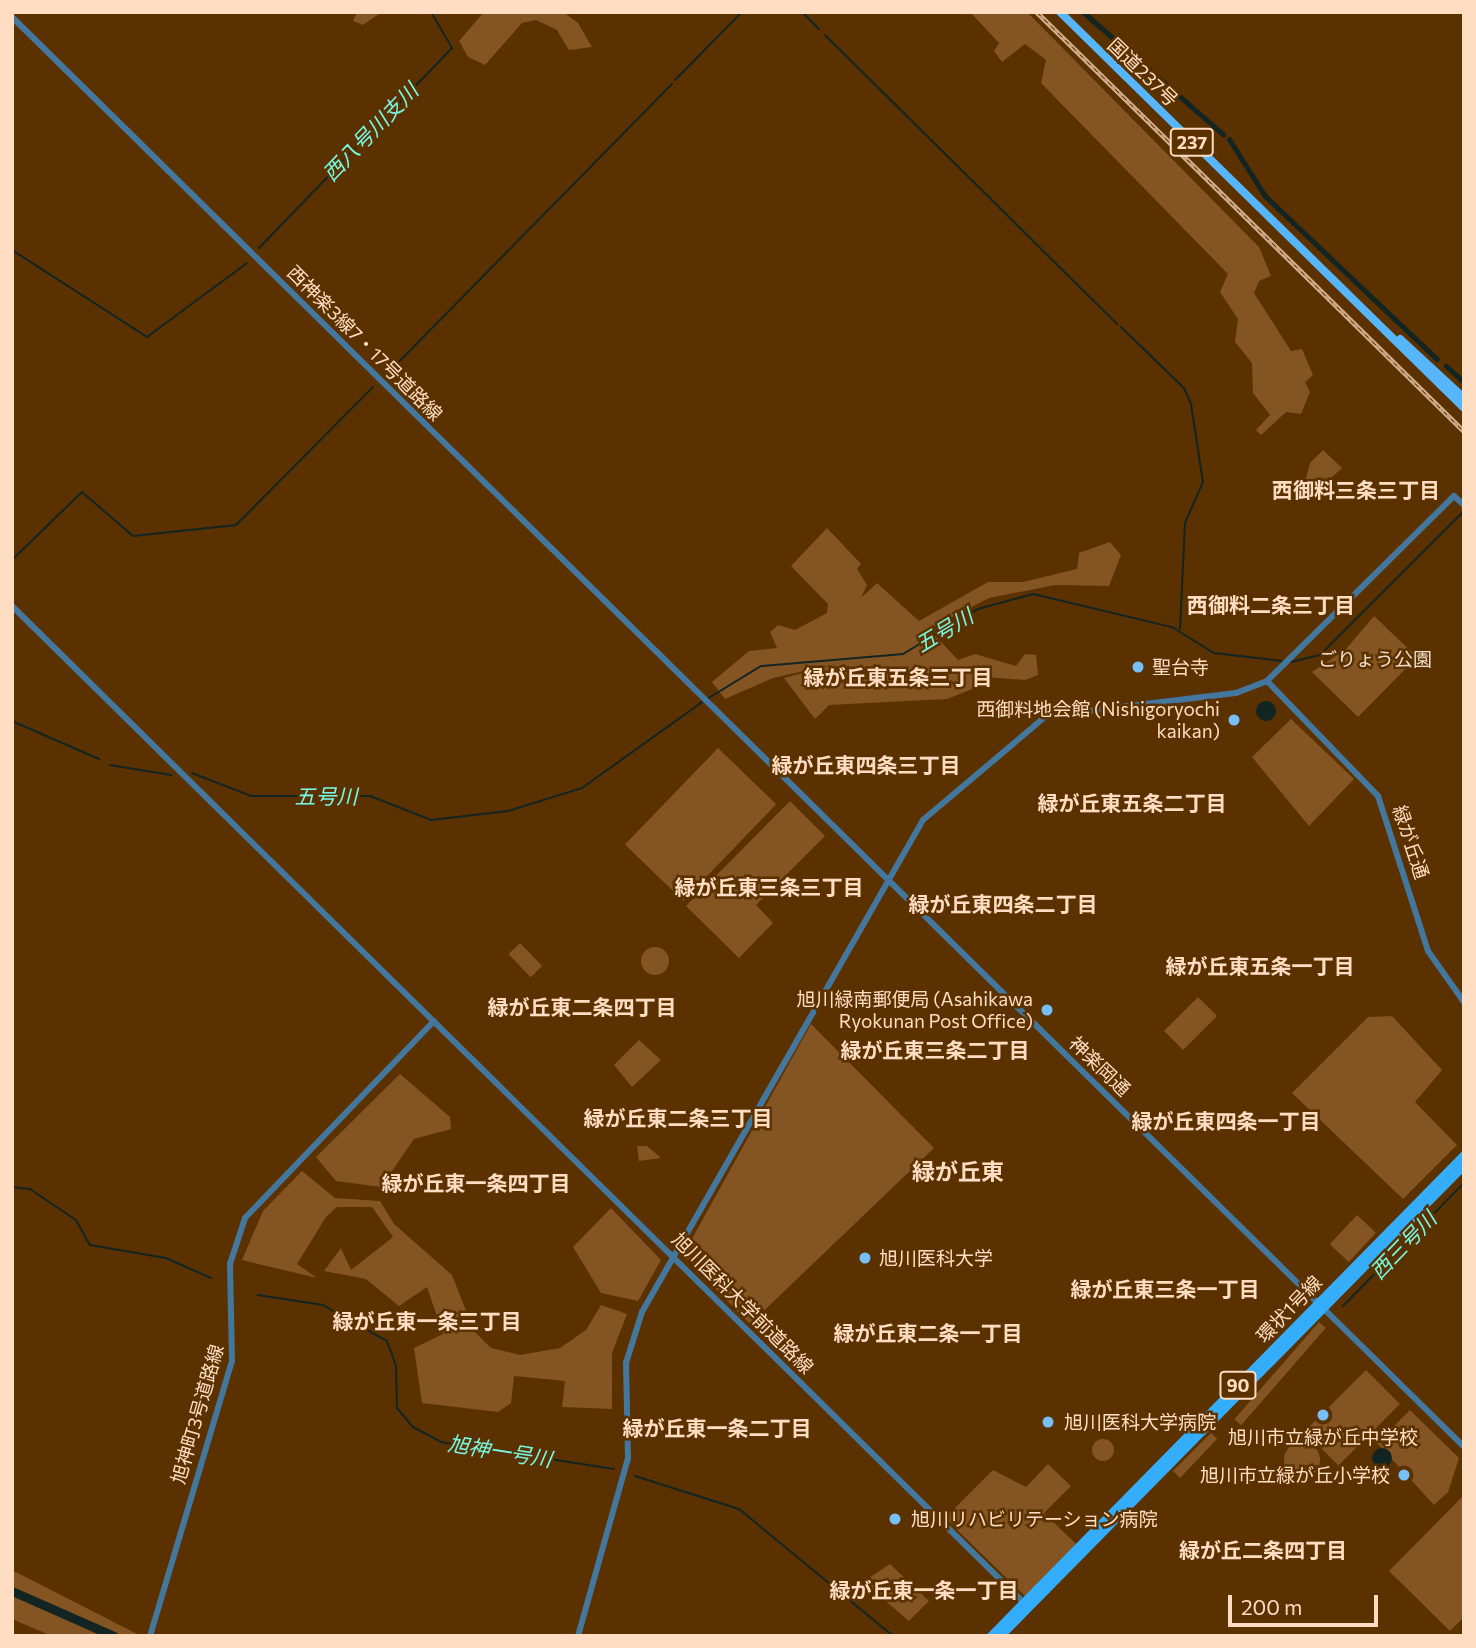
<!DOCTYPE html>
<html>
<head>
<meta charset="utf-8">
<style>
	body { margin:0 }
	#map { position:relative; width:1476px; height:1648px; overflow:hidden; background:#5b3100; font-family:Commissioner,"Noto Sans JP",sans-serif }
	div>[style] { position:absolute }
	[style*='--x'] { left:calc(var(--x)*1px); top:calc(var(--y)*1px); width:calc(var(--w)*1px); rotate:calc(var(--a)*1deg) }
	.green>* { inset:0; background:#855423; transform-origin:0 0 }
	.round { border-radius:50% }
	.water>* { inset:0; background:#132522 }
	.stream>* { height:2px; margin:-1px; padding:0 1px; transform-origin:1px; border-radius:1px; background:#132522 }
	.canal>* { height:5px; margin:-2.5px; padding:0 2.5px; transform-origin:2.5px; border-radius:2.5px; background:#132522 }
	.river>* { height:9px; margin:-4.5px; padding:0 4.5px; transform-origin:4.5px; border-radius:4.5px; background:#132522 }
	.tertiary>* { height:6px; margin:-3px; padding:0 3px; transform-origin:3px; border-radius:3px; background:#44779d }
	.primary>* { height:8px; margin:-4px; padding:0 4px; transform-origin:4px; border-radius:4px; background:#34adfb }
	.trunk>* { height:8px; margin:-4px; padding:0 4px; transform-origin:4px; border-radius:4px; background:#56b6f9 }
	.rail>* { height:4.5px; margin-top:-2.25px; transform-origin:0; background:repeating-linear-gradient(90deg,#5b3100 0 5px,#d3af8e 0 10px); box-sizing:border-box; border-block:2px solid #d3af8e }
	.dots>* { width:19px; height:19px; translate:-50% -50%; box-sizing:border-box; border:4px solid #5b3100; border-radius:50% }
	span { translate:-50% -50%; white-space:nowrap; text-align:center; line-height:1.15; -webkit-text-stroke:5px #5b3100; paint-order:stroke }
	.shield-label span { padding:2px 5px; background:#5b3100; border:2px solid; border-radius:5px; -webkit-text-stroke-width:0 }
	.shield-label { font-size:18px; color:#feddc2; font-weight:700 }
	.street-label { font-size:19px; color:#feddc2 }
	.park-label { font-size:19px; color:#f1ddce }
	.poi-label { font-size:19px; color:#feddc2 }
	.left { translate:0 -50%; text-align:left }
	.right { translate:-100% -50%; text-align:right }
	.water-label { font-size:21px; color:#77f9e5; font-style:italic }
	.neighbourhood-label { font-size:21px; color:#feddc2; font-weight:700 }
	.quarter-label { font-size:23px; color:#feddc2; font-weight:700 }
	.frame { position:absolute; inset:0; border:14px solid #feddc2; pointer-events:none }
	.scale { position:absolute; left:1228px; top:1595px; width:150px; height:32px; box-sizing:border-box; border:4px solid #feddc2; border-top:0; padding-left:9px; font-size:21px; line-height:24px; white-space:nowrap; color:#feddc2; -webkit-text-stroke:5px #5b3100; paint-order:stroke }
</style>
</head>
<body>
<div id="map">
	<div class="green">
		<div style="clip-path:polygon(357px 12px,382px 12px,363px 25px,353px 21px)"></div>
		<div style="clip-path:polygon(484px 12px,563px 12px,578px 23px,592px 47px,569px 50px,557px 30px,536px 20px,522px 23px,485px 65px,468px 57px,459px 41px)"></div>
		<div style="clip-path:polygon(970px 12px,1027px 12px,1259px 247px,1271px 276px,1259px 281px,1254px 293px,1291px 351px,1302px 349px,1313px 375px,1305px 382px,1310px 392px,1301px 414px,1286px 412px,1261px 435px,1256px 430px,1270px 415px,1253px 393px,1252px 363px,1235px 342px,1238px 319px,1220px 292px,1228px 274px,1041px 83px,1046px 60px,1025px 44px,1002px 62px,994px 51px,999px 43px)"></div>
		<div style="clip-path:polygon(1323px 450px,1342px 468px,1307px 500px,1302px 493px,1310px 463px)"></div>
		<div style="clip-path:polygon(827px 528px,861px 564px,857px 569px,867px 585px,861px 598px,877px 583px,919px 621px,988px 582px,1023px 582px,1077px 569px,1079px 553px,1110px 542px,1121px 555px,1109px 586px,1055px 585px,989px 598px,929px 629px,958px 660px,975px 654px,1016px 666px,1025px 654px,1036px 655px,1038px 675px,1025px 680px,973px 676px,980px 686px,947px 699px,829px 705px,815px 719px,784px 678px,844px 662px,773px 678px,725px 699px,712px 682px,749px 651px,777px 648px,770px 632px,778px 625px,795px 630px,827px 613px,828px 604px,791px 566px)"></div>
		<div style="clip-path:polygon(1374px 616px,1417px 657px,1358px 717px,1312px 672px,1346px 649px)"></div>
		<div style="clip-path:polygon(1291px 719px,1354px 779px,1309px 826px,1252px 757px)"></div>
		<div style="left:718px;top:748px;width:81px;height:134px;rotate:44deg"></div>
		<div style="clip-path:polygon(790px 801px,825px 836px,756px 905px,773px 923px,739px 958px,686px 906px)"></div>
		<div style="left:520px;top:943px;width:32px;height:16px;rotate:46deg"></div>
		<div class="round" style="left:641px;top:947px;width:28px;height:28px"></div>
		<div style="left:1198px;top:997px;width:27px;height:48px;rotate:45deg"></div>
		<div style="clip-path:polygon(1392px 1016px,1442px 1070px,1415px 1102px,1457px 1145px,1403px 1199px,1292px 1093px,1368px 1017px)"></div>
		<div style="clip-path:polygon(811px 1024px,934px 1148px,750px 1324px,683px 1255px)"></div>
		<div style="clip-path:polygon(639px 1040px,661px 1060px,632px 1087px,614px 1065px)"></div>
		<div style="clip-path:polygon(400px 1074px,450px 1117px,451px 1129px,414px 1139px,381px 1187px,336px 1181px,316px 1157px)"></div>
		<div style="clip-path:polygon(637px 1146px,647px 1146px,661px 1158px,639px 1161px)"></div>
		<div style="clip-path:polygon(302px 1171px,335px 1198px,380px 1201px,394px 1224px,452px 1275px,474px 1331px,491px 1348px,520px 1355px,560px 1348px,586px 1330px,601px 1305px,627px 1314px,612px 1353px,612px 1409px,562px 1407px,565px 1381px,514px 1376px,511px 1403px,498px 1412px,422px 1403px,414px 1348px,443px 1334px,427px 1287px,399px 1306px,366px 1279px,324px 1271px,341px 1248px,351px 1270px,393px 1237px,372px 1207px,337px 1207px,326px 1217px,297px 1264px,317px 1278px,242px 1260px,263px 1211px)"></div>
		<div style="clip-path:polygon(611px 1208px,661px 1260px,638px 1301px,601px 1293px,573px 1247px)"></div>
		<div style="left:1357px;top:1215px;width:26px;height:40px;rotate:43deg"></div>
		<div style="left:1319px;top:1322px;width:9px;height:129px;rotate:41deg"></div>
		<div style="left:1366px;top:1370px;width:48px;height:87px;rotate:45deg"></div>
		<div style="clip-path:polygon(1410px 1410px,1459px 1458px,1448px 1492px,1434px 1505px,1377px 1443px)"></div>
		<div style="clip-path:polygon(1211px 1433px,1217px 1439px,1180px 1478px,1173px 1471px)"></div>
		<div class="round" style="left:1092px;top:1439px;width:22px;height:22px"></div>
		<div class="round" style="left:1284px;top:1442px;width:36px;height:36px"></div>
		<div style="clip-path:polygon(1048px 1464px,1071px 1486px,1044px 1513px,1076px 1544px,1025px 1596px,945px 1518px,993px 1470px,1026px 1487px)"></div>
		<div style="clip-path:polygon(1464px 1495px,1464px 1617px,1450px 1631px,1389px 1571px)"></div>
		<div style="clip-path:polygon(890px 1564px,929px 1601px,909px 1621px,863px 1582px)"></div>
		<div style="clip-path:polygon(12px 1570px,141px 1636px,52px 1636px,12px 1619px)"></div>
	</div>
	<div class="water">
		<div class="round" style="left:1256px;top:701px;width:20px;height:20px"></div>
		<div class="round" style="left:1372px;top:1448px;width:20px;height:20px"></div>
	</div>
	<div class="stream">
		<div style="--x:802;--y:12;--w:24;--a:45"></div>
		<div style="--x:825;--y:35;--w:411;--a:44.7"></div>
		<div style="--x:675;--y:80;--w:95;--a:-45.4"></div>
		<div style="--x:259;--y:248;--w:278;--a:-46"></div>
		<div style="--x:452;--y:48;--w:42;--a:-120.3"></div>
		<div style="--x:12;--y:250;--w:161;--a:32.8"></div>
		<div style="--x:147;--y:337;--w:124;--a:-36.5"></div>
		<div style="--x:1121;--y:327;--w:88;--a:44.1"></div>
		<div style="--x:1184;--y:388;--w:17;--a:66"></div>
		<div style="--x:1191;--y:404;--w:79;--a:81.3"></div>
		<div style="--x:1203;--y:482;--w:45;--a:113.7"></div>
		<div style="--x:1185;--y:523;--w:106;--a:92.7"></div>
		<div style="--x:384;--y:377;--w:411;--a:-45.5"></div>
		<div style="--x:12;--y:560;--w:98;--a:-44.2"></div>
		<div style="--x:82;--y:492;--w:67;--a:40.8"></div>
		<div style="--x:133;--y:536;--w:104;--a:-6.1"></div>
		<div style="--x:236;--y:525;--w:194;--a:-45.2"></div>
		<div style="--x:1291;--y:662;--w:30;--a:-14"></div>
		<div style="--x:1320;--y:655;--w:204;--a:-45"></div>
		<div style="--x:707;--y:699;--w:63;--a:-31.4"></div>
		<div style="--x:761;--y:666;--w:143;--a:-4.8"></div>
		<div style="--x:903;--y:654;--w:87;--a:-31"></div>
		<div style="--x:978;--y:609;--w:57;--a:-15.3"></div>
		<div style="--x:1033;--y:594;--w:143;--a:13.4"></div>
		<div style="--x:1172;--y:627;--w:49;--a:31.8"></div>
		<div style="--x:1214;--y:653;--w:68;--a:6.7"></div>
		<div style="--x:12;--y:721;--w:95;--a:23.6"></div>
		<div style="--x:110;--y:765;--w:62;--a:9.3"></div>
		<div style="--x:192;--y:773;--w:63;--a:21.3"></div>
		<div style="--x:251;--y:796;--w:119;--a:0"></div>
		<div style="--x:370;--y:796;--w:66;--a:21.5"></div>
		<div style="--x:431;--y:820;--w:78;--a:-6.7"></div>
		<div style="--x:508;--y:811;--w:77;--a:-17.3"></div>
		<div style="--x:582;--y:788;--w:148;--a:-35.6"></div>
		<div style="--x:12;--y:1187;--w:18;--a:6"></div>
		<div style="--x:30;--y:1189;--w:55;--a:34"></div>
		<div style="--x:76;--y:1220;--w:29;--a:61"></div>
		<div style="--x:90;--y:1245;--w:77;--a:9.7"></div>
		<div style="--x:166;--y:1258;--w:49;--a:24"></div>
		<div style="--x:258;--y:1295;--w:66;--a:8.7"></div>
		<div style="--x:323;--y:1305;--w:73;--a:29.4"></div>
		<div style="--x:387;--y:1341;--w:27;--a:70"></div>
		<div style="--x:396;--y:1366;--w:42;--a:88.6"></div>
		<div style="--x:397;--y:1408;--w:25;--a:50"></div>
		<div style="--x:413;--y:1427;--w:32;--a:28"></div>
		<div style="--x:441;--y:1442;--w:175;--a:8.9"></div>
		<div style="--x:1343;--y:1306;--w:173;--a:-45.5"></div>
		<div style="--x:635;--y:1476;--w:109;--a:17.6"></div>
		<div style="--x:739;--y:1509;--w:200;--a:39.5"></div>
	</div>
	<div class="canal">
		<div style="--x:1083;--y:12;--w:186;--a:41.1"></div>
		<div style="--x:1229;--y:139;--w:67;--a:57.7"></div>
		<div style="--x:1265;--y:196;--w:237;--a:43.5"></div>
		<div style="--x:1446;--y:366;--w:24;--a:42"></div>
	</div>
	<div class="river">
		<div style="--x:12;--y:1591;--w:111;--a:23.8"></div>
	</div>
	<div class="tertiary">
		<div style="--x:12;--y:17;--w:2038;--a:44.56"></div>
		<div style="--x:12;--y:606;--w:1422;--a:44.57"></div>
		<div style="--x:1267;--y:681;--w:160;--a:46"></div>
		<div style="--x:1378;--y:796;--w:163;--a:72.1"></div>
		<div style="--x:1428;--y:951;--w:62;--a:54.8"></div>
		<div style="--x:150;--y:1636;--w:287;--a:-73.4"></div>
		<div style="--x:232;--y:1361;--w:97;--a:-91.2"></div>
		<div style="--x:230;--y:1264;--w:48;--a:-71.9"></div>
		<div style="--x:245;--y:1218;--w:273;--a:-46.2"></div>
		<div style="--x:578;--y:1636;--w:185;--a:-74.3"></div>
		<div style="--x:628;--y:1458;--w:95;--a:-91.2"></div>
		<div style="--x:626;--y:1363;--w:53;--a:-72.6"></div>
		<div style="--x:642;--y:1312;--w:567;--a:-60.27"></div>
		<div style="--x:923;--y:820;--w:161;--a:-40.2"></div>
		<div style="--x:1046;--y:716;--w:191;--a:-6.9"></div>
		<div style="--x:1236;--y:693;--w:33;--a:-21"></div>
		<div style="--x:1267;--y:681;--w:263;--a:-44.7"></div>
		<div style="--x:1454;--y:496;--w:13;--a:42"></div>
	</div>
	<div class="primary">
		<div style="--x:991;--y:1636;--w:675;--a:-45.48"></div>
		<div style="--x:1001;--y:1636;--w:660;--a:-45.43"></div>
	</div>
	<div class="trunk">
		<div style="--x:1060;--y:12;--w:566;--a:44.43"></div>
		<div style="--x:1400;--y:339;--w:87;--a:42.7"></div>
	</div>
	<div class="rail">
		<div style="--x:1037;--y:12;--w:598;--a:44.46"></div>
	</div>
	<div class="dots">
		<div style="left:1138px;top:667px;background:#76c0f7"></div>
		<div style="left:1234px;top:720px;background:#76c0f7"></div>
		<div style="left:1047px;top:1010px;background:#76c0f7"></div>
		<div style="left:865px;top:1258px;background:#76c0f7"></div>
		<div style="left:1323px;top:1415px;background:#76c0f7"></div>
		<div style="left:1048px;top:1422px;background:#76c0f7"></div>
		<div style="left:1404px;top:1475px;background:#76c0f7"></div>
		<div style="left:895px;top:1519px;background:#76c0f7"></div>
	</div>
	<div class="shield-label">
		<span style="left:1192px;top:142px">237</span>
		<span style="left:1238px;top:1385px">90</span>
	</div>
	<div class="street-label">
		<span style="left:1143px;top:72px;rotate:44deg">国道237号</span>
		<span style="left:365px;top:343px;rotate:45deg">西神楽3線7・17号道路線</span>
		<span style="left:1411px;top:842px;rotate:72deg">緑が丘通</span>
		<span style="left:1100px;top:1066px;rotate:44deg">神楽岡通</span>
		<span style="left:743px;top:1303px;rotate:45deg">旭川医科大学前道路線</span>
		<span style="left:1289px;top:1309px;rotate:-46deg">環状1号線</span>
		<span style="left:197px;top:1414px;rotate:-74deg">旭神町3号道路線</span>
	</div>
	<div class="park-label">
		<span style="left:1375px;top:659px">ごりょう公園</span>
	</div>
	<div class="poi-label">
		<span class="left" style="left:1152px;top:667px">聖台寺</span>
		<span class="right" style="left:1220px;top:720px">西御料地会館 (Nishigoryochi<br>kaikan)</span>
		<span class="right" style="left:1033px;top:1010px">旭川緑南郵便局 (Asahikawa<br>Ryokunan Post Office)</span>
		<span class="left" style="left:879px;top:1258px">旭川医科大学</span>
		<span class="left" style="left:1064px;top:1422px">旭川医科大学病院</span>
		<span style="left:1323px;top:1437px">旭川市立緑が丘中学校</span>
		<span class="right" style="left:1390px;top:1475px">旭川市立緑が丘小学校</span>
		<span class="left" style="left:911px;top:1519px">旭川リハビリテーション病院</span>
	</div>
	<div class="water-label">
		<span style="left:370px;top:132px;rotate:-46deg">西八号川支川</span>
		<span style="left:944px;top:630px;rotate:-31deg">五号川</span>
		<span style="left:326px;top:796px">五号川</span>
		<span style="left:1403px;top:1245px;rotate:-46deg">西三号川</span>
		<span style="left:500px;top:1451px;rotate:9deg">旭神一号川</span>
	</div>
	<div class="neighbourhood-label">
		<span style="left:1356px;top:490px">西御料三条三丁目</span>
		<span style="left:1271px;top:605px">西御料二条三丁目</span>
		<span style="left:898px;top:677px">緑が丘東五条三丁目</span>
		<span style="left:866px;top:765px">緑が丘東四条三丁目</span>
		<span style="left:1132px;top:803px">緑が丘東五条二丁目</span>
		<span style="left:769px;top:887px">緑が丘東三条三丁目</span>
		<span style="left:1003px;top:904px">緑が丘東四条二丁目</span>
		<span style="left:1260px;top:966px">緑が丘東五条一丁目</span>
		<span style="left:582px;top:1007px">緑が丘東二条四丁目</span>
		<span style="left:935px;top:1050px">緑が丘東三条二丁目</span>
		<span style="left:678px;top:1118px">緑が丘東二条三丁目</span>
		<span style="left:1226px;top:1121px">緑が丘東四条一丁目</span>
		<span style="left:476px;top:1183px">緑が丘東一条四丁目</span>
		<span style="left:1165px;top:1289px">緑が丘東三条一丁目</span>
		<span style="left:427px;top:1321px">緑が丘東一条三丁目</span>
		<span style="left:928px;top:1333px">緑が丘東二条一丁目</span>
		<span style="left:717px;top:1428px">緑が丘東一条二丁目</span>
		<span style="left:1263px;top:1550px">緑が丘二条四丁目</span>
		<span style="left:924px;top:1590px">緑が丘東一条一丁目</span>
	</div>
	<div class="quarter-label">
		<span style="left:958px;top:1171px">緑が丘東</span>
	</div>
	<div class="frame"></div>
	<div class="scale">200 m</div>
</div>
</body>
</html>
